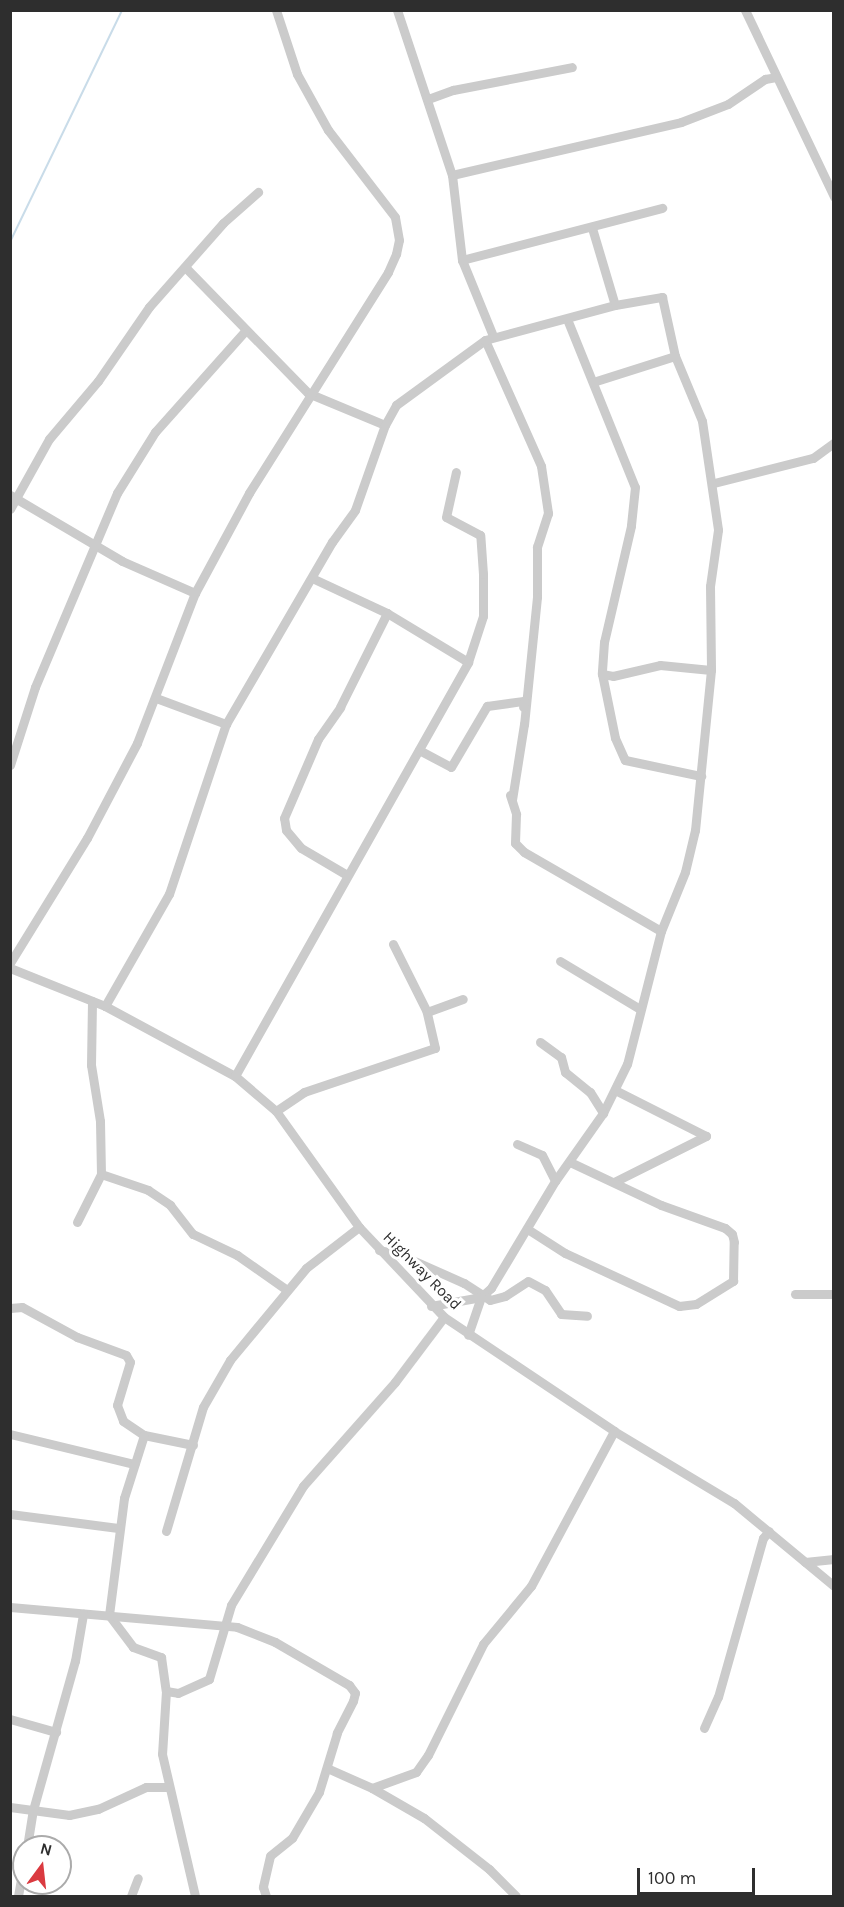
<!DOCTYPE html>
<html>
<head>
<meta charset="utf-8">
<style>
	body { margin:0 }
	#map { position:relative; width:844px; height:1907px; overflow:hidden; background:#fff; font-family:Karla,sans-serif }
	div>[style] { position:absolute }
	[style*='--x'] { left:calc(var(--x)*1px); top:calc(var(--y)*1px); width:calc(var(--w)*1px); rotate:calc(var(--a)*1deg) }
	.stream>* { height:2px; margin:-1px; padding:0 1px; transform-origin:1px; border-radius:1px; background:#c9dce9 }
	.street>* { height:9px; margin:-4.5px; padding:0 4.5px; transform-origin:4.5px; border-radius:4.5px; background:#cbcbcb }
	span { translate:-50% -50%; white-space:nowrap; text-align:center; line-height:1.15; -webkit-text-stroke:6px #fff; paint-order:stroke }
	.street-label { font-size:16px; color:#2e2e2e }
	.frame { position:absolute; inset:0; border:12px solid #2e2e2e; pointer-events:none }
	.north { position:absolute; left:12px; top:1835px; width:60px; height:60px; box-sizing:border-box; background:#fff; border:2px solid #ababab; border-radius:50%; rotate:15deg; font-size:16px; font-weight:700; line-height:24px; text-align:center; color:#2e2e2e }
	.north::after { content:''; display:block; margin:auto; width:21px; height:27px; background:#da3a40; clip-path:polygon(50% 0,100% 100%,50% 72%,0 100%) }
	.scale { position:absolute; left:637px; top:1868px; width:118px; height:27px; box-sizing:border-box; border:3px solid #2e2e2e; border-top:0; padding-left:8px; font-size:18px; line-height:21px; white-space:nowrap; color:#2e2e2e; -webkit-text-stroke:4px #fff; paint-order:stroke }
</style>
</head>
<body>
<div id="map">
	<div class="stream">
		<div style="--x:10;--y:242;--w:258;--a:-64.2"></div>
	</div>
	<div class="street">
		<div style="--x:397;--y:10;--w:174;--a:71.6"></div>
		<div style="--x:452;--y:175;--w:86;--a:83.3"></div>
		<div style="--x:462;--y:260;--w:82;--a:67.8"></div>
		<div style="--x:745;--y:10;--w:207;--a:64.5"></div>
		<div style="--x:428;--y:99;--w:27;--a:-20"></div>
		<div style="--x:453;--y:90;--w:121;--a:-10.9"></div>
		<div style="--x:452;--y:175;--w:235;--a:-13"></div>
		<div style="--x:681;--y:122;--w:50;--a:-21"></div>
		<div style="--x:728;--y:104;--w:45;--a:-34"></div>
		<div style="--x:765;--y:79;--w:11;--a:-10"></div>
		<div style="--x:592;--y:228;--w:80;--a:73.4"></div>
		<div style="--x:462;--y:260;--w:207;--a:-14.6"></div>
		<div style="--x:186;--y:268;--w:175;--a:45.7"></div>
		<div style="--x:308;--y:393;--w:83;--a:22.6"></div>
		<div style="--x:567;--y:319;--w:181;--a:68"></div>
		<div style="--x:635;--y:487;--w:39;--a:96"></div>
		<div style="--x:631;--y:526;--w:119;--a:103.1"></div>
		<div style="--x:604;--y:642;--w:32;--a:94"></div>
		<div style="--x:602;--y:674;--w:65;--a:78.5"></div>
		<div style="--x:615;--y:738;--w:24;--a:66"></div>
		<div style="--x:625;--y:760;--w:78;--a:11.9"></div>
		<div style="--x:485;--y:340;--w:138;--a:66"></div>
		<div style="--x:541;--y:466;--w:48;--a:81.5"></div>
		<div style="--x:548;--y:513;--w:36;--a:108"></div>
		<div style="--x:537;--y:547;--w:50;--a:90"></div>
		<div style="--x:537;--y:597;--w:128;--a:95.8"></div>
		<div style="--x:524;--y:724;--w:77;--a:99"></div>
		<div style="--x:593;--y:382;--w:86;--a:-17.6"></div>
		<div style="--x:714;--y:483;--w:102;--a:-14.2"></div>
		<div style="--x:813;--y:458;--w:26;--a:-36"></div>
		<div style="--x:10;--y:495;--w:130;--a:30.5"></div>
		<div style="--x:122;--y:561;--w:80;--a:23.7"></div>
		<div style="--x:10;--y:509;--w:80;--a:-60.9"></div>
		<div style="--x:49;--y:439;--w:76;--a:-49.8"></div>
		<div style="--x:98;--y:381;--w:90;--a:-55.4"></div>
		<div style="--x:149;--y:307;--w:112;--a:-48.6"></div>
		<div style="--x:223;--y:223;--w:47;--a:-41.5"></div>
		<div style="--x:312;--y:578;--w:83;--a:25"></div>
		<div style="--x:387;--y:613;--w:95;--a:31.2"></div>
		<div style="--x:602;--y:674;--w:11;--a:10"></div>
		<div style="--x:613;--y:676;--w:48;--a:-13.2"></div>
		<div style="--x:660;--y:665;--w:51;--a:5.6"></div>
		<div style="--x:156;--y:698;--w:75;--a:20.4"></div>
		<div style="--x:419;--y:750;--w:36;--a:28"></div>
		<div style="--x:451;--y:767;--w:71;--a:-59.5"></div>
		<div style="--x:487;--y:706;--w:37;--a:-8"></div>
		<div style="--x:524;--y:701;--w:6;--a:99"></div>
		<div style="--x:10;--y:765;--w:82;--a:-72.2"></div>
		<div style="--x:35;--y:687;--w:211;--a:-67.1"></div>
		<div style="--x:117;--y:493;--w:72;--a:-58.1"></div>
		<div style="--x:155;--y:432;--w:135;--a:-48.3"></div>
		<div style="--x:510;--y:795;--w:20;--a:72"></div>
		<div style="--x:516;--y:814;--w:29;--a:92"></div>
		<div style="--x:515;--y:843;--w:13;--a:45"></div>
		<div style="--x:524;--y:852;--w:158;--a:30"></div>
		<div style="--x:347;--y:875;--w:53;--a:-149.6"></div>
		<div style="--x:301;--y:848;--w:23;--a:-130"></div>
		<div style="--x:286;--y:830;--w:12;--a:-99"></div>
		<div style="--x:284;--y:818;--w:86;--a:-66.7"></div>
		<div style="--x:318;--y:739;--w:39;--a:-55"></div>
		<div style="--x:340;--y:707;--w:105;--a:-63.4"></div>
		<div style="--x:560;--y:961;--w:93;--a:31"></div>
		<div style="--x:10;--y:963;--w:147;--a:-58.4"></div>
		<div style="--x:87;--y:838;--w:107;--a:-62.2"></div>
		<div style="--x:137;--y:743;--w:161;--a:-68.9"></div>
		<div style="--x:195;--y:593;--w:114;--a:-61.6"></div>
		<div style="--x:249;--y:493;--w:261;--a:-57.8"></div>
		<div style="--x:388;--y:272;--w:20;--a:-66"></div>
		<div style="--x:396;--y:254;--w:14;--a:-78"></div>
		<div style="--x:399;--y:240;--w:23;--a:-100"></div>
		<div style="--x:395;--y:217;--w:110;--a:-127.6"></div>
		<div style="--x:328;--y:130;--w:64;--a:-119"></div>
		<div style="--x:297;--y:74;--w:67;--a:-108.2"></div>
		<div style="--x:10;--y:968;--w:102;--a:21.8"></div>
		<div style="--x:105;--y:1006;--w:148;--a:28.3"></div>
		<div style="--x:235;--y:1076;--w:54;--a:40.5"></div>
		<div style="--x:276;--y:1111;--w:143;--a:54.4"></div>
		<div style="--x:359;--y:1227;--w:124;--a:46.6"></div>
		<div style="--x:444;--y:1317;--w:205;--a:33.8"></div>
		<div style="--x:614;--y:1431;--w:140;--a:31"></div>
		<div style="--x:734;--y:1503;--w:130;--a:39.7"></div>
		<div style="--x:105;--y:1006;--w:129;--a:-60.3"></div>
		<div style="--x:169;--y:894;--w:179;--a:-71.5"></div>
		<div style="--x:226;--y:724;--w:211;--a:-59.8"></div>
		<div style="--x:332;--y:542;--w:39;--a:-54"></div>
		<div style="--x:355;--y:510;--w:90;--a:-70.6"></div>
		<div style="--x:385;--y:425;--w:23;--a:-61"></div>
		<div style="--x:396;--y:405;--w:110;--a:-36.1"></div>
		<div style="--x:485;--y:340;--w:135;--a:-15.1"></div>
		<div style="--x:615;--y:305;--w:48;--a:-9.7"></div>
		<div style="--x:662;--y:297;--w:60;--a:77.6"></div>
		<div style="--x:675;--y:356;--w:70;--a:67.4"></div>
		<div style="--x:702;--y:421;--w:110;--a:81.6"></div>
		<div style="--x:718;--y:530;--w:57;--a:98.1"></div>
		<div style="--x:710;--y:586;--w:84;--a:89.3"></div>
		<div style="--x:711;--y:670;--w:161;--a:95.7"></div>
		<div style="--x:695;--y:830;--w:43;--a:103.4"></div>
		<div style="--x:685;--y:872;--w:64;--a:112.1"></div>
		<div style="--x:661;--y:931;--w:137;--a:104.3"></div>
		<div style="--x:627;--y:1064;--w:55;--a:116.1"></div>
		<div style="--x:603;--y:1113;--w:83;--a:125.2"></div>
		<div style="--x:555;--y:1181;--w:125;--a:120.9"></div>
		<div style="--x:491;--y:1288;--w:13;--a:138"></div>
		<div style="--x:481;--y:1297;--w:40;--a:108.9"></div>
		<div style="--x:427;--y:1012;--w:38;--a:-20"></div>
		<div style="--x:540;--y:1042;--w:26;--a:36"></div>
		<div style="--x:561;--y:1057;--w:16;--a:75"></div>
		<div style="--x:565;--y:1072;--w:32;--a:39"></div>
		<div style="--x:590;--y:1092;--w:25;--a:58"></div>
		<div style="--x:235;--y:1076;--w:475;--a:-60.6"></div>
		<div style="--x:468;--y:662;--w:48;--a:-71.9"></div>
		<div style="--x:483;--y:616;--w:42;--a:-90"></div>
		<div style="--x:483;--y:574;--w:39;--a:-94"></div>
		<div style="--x:480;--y:535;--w:38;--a:-152"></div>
		<div style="--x:446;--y:517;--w:46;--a:-77.5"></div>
		<div style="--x:276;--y:1111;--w:34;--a:-34"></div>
		<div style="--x:304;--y:1092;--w:138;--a:-18.6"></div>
		<div style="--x:435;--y:1048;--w:37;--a:-103"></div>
		<div style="--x:427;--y:1012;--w:76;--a:-116.6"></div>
		<div style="--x:517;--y:1144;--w:27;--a:24"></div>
		<div style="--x:542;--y:1155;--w:29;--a:63"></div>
		<div style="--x:101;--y:1174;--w:50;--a:18.8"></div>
		<div style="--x:148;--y:1190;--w:27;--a:34"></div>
		<div style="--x:170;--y:1205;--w:37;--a:52"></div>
		<div style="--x:193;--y:1234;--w:49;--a:25.5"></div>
		<div style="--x:237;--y:1255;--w:61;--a:35"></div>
		<div style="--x:614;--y:1182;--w:103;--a:-26.6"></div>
		<div style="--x:706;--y:1136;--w:102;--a:-153.2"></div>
		<div style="--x:77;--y:1222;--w:54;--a:-63.4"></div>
		<div style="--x:101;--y:1174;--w:53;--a:-91.1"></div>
		<div style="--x:100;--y:1121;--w:57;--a:-99.1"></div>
		<div style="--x:91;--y:1065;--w:64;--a:-89.1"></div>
		<div style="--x:529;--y:1230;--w:43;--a:32.6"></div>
		<div style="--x:565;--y:1253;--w:126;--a:24.9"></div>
		<div style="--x:679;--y:1306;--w:17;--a:-7"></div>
		<div style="--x:696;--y:1304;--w:44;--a:-31.9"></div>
		<div style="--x:733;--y:1281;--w:39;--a:-89"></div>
		<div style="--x:734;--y:1242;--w:8;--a:-104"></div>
		<div style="--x:732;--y:1234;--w:9;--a:-139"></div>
		<div style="--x:725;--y:1228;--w:68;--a:-160.2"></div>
		<div style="--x:661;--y:1205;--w:101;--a:-154.7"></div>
		<div style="--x:379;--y:1250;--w:23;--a:13"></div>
		<div style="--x:401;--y:1255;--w:69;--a:24"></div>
		<div style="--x:464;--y:1283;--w:31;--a:33"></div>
		<div style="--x:490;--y:1300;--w:16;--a:-15"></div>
		<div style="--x:505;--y:1296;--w:27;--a:-33"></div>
		<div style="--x:528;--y:1281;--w:19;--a:28"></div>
		<div style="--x:545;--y:1290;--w:29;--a:56"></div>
		<div style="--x:561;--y:1314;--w:26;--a:4"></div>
		<div style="--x:795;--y:1294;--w:39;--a:0"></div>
		<div style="--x:431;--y:1306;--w:51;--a:-10.2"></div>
		<div style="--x:10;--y:1308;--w:12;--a:-5"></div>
		<div style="--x:22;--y:1307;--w:63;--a:28.6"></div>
		<div style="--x:77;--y:1337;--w:52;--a:20.2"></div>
		<div style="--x:126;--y:1355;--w:8;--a:60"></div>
		<div style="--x:130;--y:1362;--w:45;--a:106.8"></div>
		<div style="--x:117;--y:1405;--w:17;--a:69"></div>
		<div style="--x:123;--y:1421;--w:25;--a:34"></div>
		<div style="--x:144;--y:1435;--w:50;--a:11.5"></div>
		<div style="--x:10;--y:1434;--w:128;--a:13.6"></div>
		<div style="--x:144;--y:1435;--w:66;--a:107.6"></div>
		<div style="--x:124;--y:1498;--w:118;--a:97.3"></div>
		<div style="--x:109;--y:1615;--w:40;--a:53"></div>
		<div style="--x:133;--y:1647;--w:30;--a:20"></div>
		<div style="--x:161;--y:1657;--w:34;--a:82"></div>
		<div style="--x:166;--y:1691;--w:12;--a:9"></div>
		<div style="--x:178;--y:1693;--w:34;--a:-24"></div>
		<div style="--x:209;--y:1679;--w:77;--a:-73.4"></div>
		<div style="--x:231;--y:1605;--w:139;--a:-58.8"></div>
		<div style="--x:303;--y:1486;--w:139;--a:-48.5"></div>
		<div style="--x:395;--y:1382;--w:81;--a:-53"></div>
		<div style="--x:10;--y:1514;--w:109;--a:7.4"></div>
		<div style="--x:166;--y:1531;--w:129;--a:-73.4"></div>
		<div style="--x:203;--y:1407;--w:54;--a:-60.1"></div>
		<div style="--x:230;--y:1360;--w:119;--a:-50.4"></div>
		<div style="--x:306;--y:1268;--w:67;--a:-37.7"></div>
		<div style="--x:805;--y:1562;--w:29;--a:-6"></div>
		<div style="--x:10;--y:1607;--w:228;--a:5"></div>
		<div style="--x:237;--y:1627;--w:41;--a:21.5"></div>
		<div style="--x:275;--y:1642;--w:86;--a:30.2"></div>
		<div style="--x:349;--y:1685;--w:10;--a:53"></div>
		<div style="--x:355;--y:1693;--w:8;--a:104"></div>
		<div style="--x:353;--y:1701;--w:36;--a:117"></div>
		<div style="--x:337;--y:1733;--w:62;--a:107"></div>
		<div style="--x:319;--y:1792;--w:53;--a:120.4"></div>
		<div style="--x:292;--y:1838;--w:28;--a:141"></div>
		<div style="--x:270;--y:1856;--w:32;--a:103"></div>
		<div style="--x:263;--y:1887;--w:9;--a:72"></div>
		<div style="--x:166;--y:1691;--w:63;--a:93.6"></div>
		<div style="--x:162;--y:1754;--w:146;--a:76.9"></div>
		<div style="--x:10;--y:1719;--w:48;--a:15.8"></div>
		<div style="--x:704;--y:1728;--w:34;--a:-66"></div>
		<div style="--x:718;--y:1697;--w:165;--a:-74.2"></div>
		<div style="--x:763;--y:1538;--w:9;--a:-49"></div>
		<div style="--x:327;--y:1768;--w:49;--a:24"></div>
		<div style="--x:372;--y:1788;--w:60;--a:30"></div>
		<div style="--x:424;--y:1818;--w:83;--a:38.1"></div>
		<div style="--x:489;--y:1869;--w:38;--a:45"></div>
		<div style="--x:372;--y:1788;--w:47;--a:-20"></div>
		<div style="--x:416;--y:1772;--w:21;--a:-55"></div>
		<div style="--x:428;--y:1755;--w:124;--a:-63.6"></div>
		<div style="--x:483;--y:1644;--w:75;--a:-50.4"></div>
		<div style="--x:531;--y:1586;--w:176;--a:-61.8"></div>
		<div style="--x:10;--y:1807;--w:60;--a:7.7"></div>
		<div style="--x:69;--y:1815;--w:30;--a:-12"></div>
		<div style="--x:98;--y:1809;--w:53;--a:-24.6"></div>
		<div style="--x:146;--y:1787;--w:23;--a:0"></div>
		<div style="--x:27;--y:1847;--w:37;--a:-81"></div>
		<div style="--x:33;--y:1810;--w:155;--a:-74.3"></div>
		<div style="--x:75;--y:1661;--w:48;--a:-80.3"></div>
		<div style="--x:18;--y:1896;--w:34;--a:-80"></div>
		<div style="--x:131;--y:1896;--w:19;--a:-69"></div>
	</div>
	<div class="street-label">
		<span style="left:422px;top:1271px;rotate:45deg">Highway Road</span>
	</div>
	<div class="frame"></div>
	<div class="north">N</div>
	<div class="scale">100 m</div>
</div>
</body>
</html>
